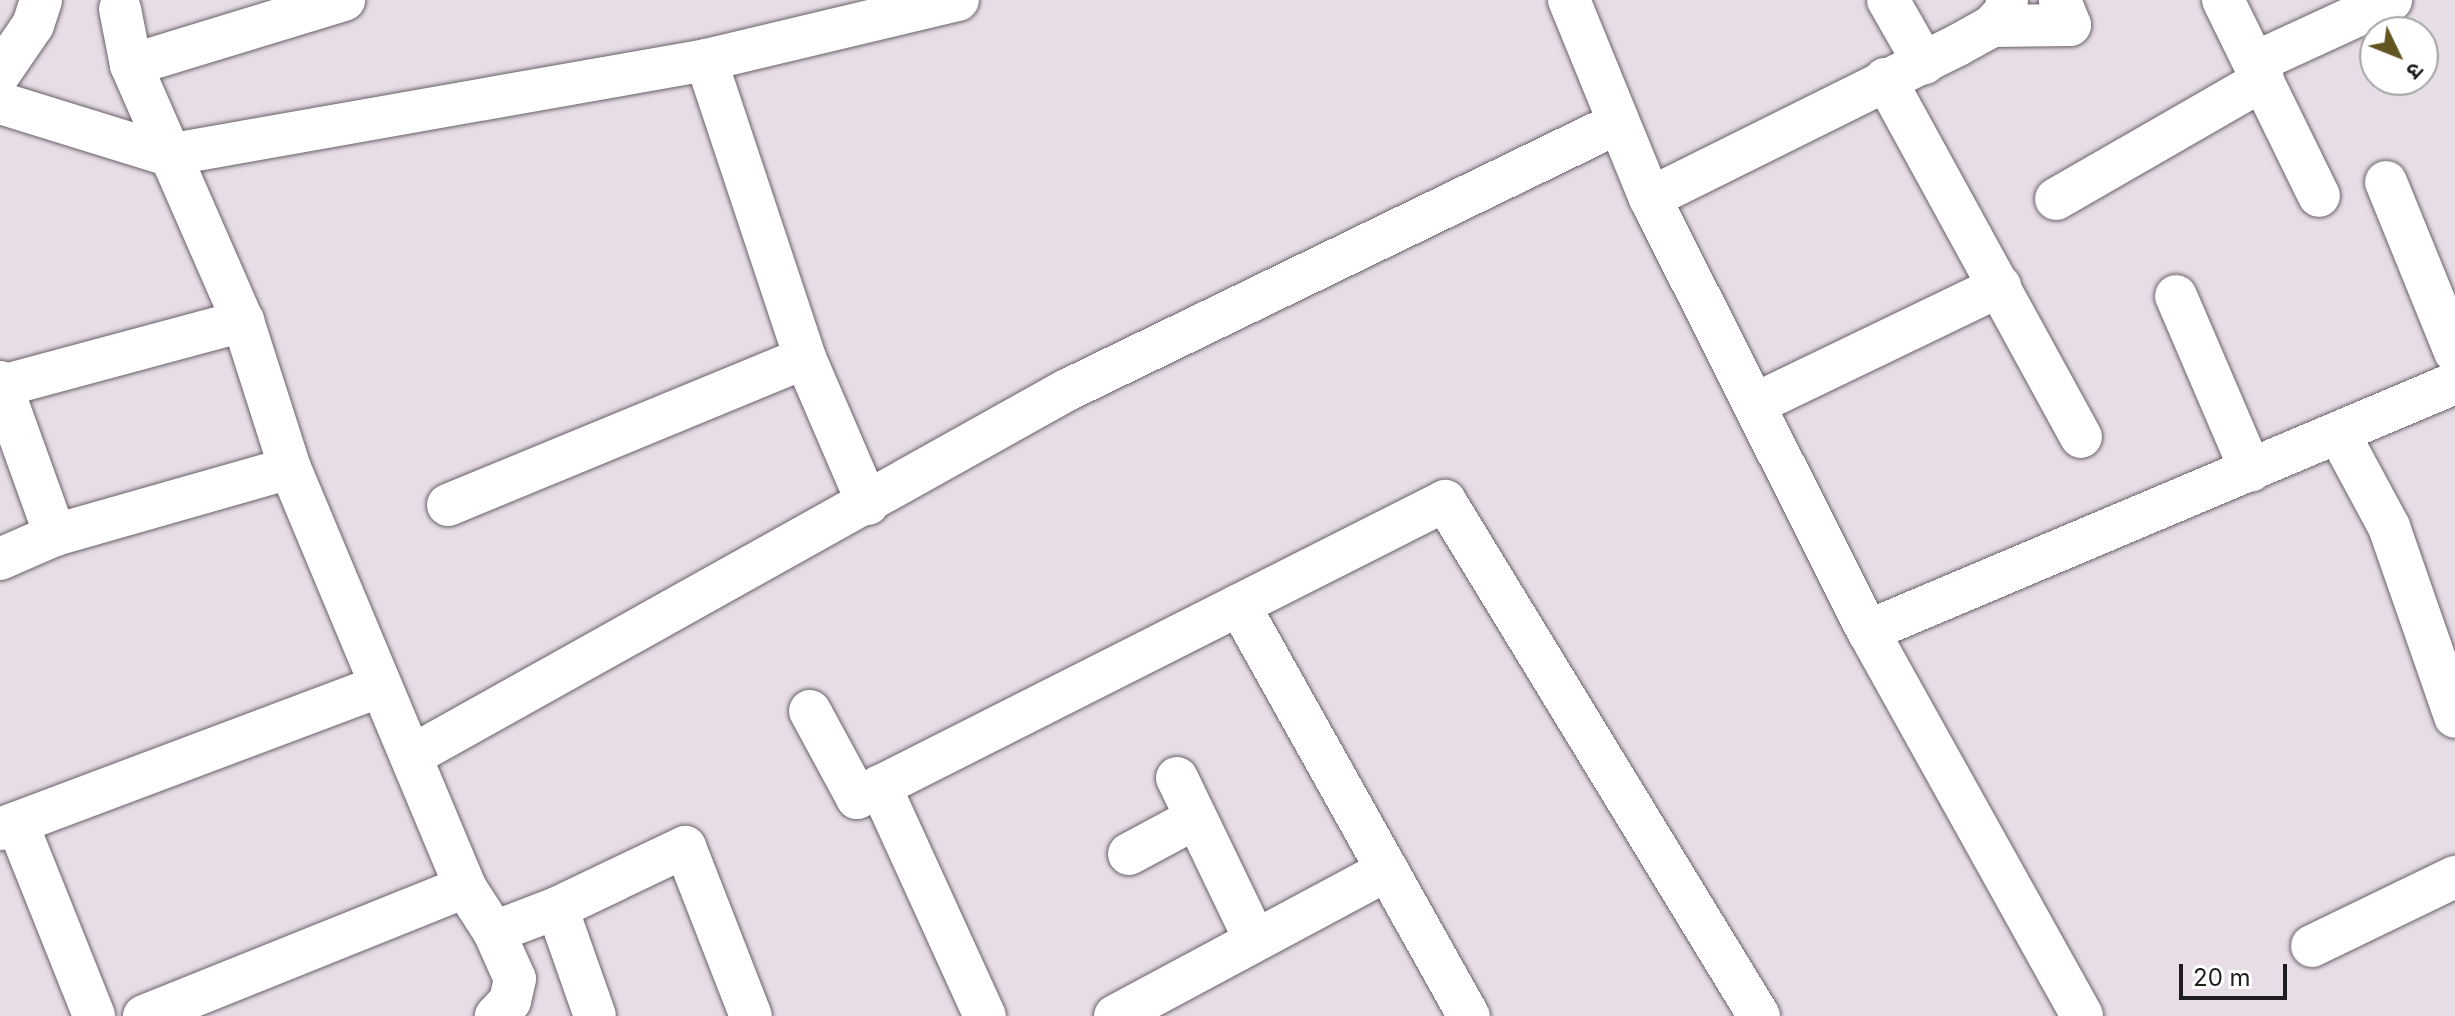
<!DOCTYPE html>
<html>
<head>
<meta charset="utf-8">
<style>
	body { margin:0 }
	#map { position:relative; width:2455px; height:1016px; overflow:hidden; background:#e6dde6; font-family:Inter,"Noto Sans Devanagari",sans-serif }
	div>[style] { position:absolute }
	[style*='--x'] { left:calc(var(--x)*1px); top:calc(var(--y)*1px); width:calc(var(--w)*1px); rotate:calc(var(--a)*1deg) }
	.roads { filter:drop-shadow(0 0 2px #696169) drop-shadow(0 0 2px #696169) }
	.street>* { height:42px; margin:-21px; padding:0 21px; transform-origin:21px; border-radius:21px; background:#fff }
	span { translate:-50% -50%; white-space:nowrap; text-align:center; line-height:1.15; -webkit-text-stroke:8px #fff; paint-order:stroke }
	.north { position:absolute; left:2359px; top:16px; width:80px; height:80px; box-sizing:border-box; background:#fff; border:2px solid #a5a4a5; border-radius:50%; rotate:133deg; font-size:22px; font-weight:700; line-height:32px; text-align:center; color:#1f1c1f }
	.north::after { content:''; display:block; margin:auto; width:28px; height:36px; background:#625522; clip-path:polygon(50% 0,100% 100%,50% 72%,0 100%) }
	.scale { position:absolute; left:2179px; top:964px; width:108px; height:36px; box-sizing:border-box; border:4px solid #1f1c1f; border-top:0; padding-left:10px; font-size:24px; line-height:28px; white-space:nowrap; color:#1f1c1f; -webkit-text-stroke:6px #fff; paint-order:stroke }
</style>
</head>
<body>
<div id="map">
	<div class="roads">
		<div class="street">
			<div style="--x:1569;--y:0;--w:214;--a:67.8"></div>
			<div style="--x:1650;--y:198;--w:485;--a:63.3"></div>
			<div style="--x:1868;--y:631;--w:440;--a:60.9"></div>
			<div style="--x:1888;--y:0;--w:73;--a:60.3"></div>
			<div style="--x:2223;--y:0;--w:218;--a:63.9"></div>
			<div style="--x:120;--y:9;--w:57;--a:78.9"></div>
			<div style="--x:131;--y:65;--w:279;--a:66.4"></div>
			<div style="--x:243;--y:321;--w:154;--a:72.3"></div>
			<div style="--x:290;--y:468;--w:454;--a:67.3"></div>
			<div style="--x:465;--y:887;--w:54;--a:57.2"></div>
			<div style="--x:494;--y:932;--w:51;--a:65.9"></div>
			<div style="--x:515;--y:979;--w:23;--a:103"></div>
			<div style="--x:510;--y:1001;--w:21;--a:133"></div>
			<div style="--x:1992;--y:26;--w:78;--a:-0.7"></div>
			<div style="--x:2070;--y:25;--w:27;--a:-112"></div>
			<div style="--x:706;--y:60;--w:314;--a:71.6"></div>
			<div style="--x:805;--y:358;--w:159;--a:66.7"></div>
			<div style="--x:2254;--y:63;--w:151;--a:-24.7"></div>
			<div style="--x:131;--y:65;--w:223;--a:-17"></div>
			<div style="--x:0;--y:73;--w:58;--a:-55.5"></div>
			<div style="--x:33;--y:25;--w:26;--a:-72"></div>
			<div style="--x:1885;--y:79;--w:408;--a:61.3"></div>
			<div style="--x:0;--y:103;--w:176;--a:17.2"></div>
			<div style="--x:168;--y:155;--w:546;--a:-10.01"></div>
			<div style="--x:706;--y:60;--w:259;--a:-13.4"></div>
			<div style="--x:2386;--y:182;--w:183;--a:67.9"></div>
			<div style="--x:1650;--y:198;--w:344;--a:-26.4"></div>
			<div style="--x:1958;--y:45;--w:39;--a:-29"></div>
			<div style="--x:1992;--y:26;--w:21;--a:-47"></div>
			<div style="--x:2006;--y:11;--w:11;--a:-85"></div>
			<div style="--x:2056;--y:199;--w:239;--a:-29.9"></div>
			<div style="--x:2176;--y:296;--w:190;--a:66.8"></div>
			<div style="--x:0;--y:382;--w:163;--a:70.2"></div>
			<div style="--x:2;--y:386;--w:250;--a:-15.1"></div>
			<div style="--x:1755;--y:404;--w:272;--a:-25.7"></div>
			<div style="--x:2339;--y:434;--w:106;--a:61.7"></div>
			<div style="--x:2389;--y:527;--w:201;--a:70.8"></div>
			<div style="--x:448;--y:505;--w:386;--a:-22.4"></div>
			<div style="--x:0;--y:559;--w:60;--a:-23.6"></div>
			<div style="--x:55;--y:535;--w:244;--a:-15.9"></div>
			<div style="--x:1239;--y:605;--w:471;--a:60.8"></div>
			<div style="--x:1868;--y:631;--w:637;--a:-22.9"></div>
			<div style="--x:810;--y:711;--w:99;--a:61.6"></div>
			<div style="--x:857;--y:798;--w:659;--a:-26.8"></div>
			<div style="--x:1445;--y:501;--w:603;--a:58.63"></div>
			<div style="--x:413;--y:755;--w:749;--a:-29.17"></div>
			<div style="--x:1067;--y:390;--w:610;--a:-25.85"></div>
			<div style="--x:1177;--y:778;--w:178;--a:64.3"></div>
			<div style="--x:880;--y:786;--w:253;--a:65.5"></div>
			<div style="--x:17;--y:823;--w:208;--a:68.2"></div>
			<div style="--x:0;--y:829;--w:406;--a:-20.6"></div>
			<div style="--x:1129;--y:854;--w:76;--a:-28.2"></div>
			<div style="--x:557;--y:908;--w:142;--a:-25.5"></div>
			<div style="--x:685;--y:847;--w:181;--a:68.7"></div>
			<div style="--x:494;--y:932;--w:67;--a:-20.9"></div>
			<div style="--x:557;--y:908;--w:114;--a:70.6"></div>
			<div style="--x:2312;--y:946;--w:159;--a:-25.8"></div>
			<div style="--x:144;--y:1016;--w:346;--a:-21.9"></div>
			<div style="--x:1115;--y:1016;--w:309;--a:-28.2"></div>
		</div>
	</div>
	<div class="north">उ</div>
	<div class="scale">20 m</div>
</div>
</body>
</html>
